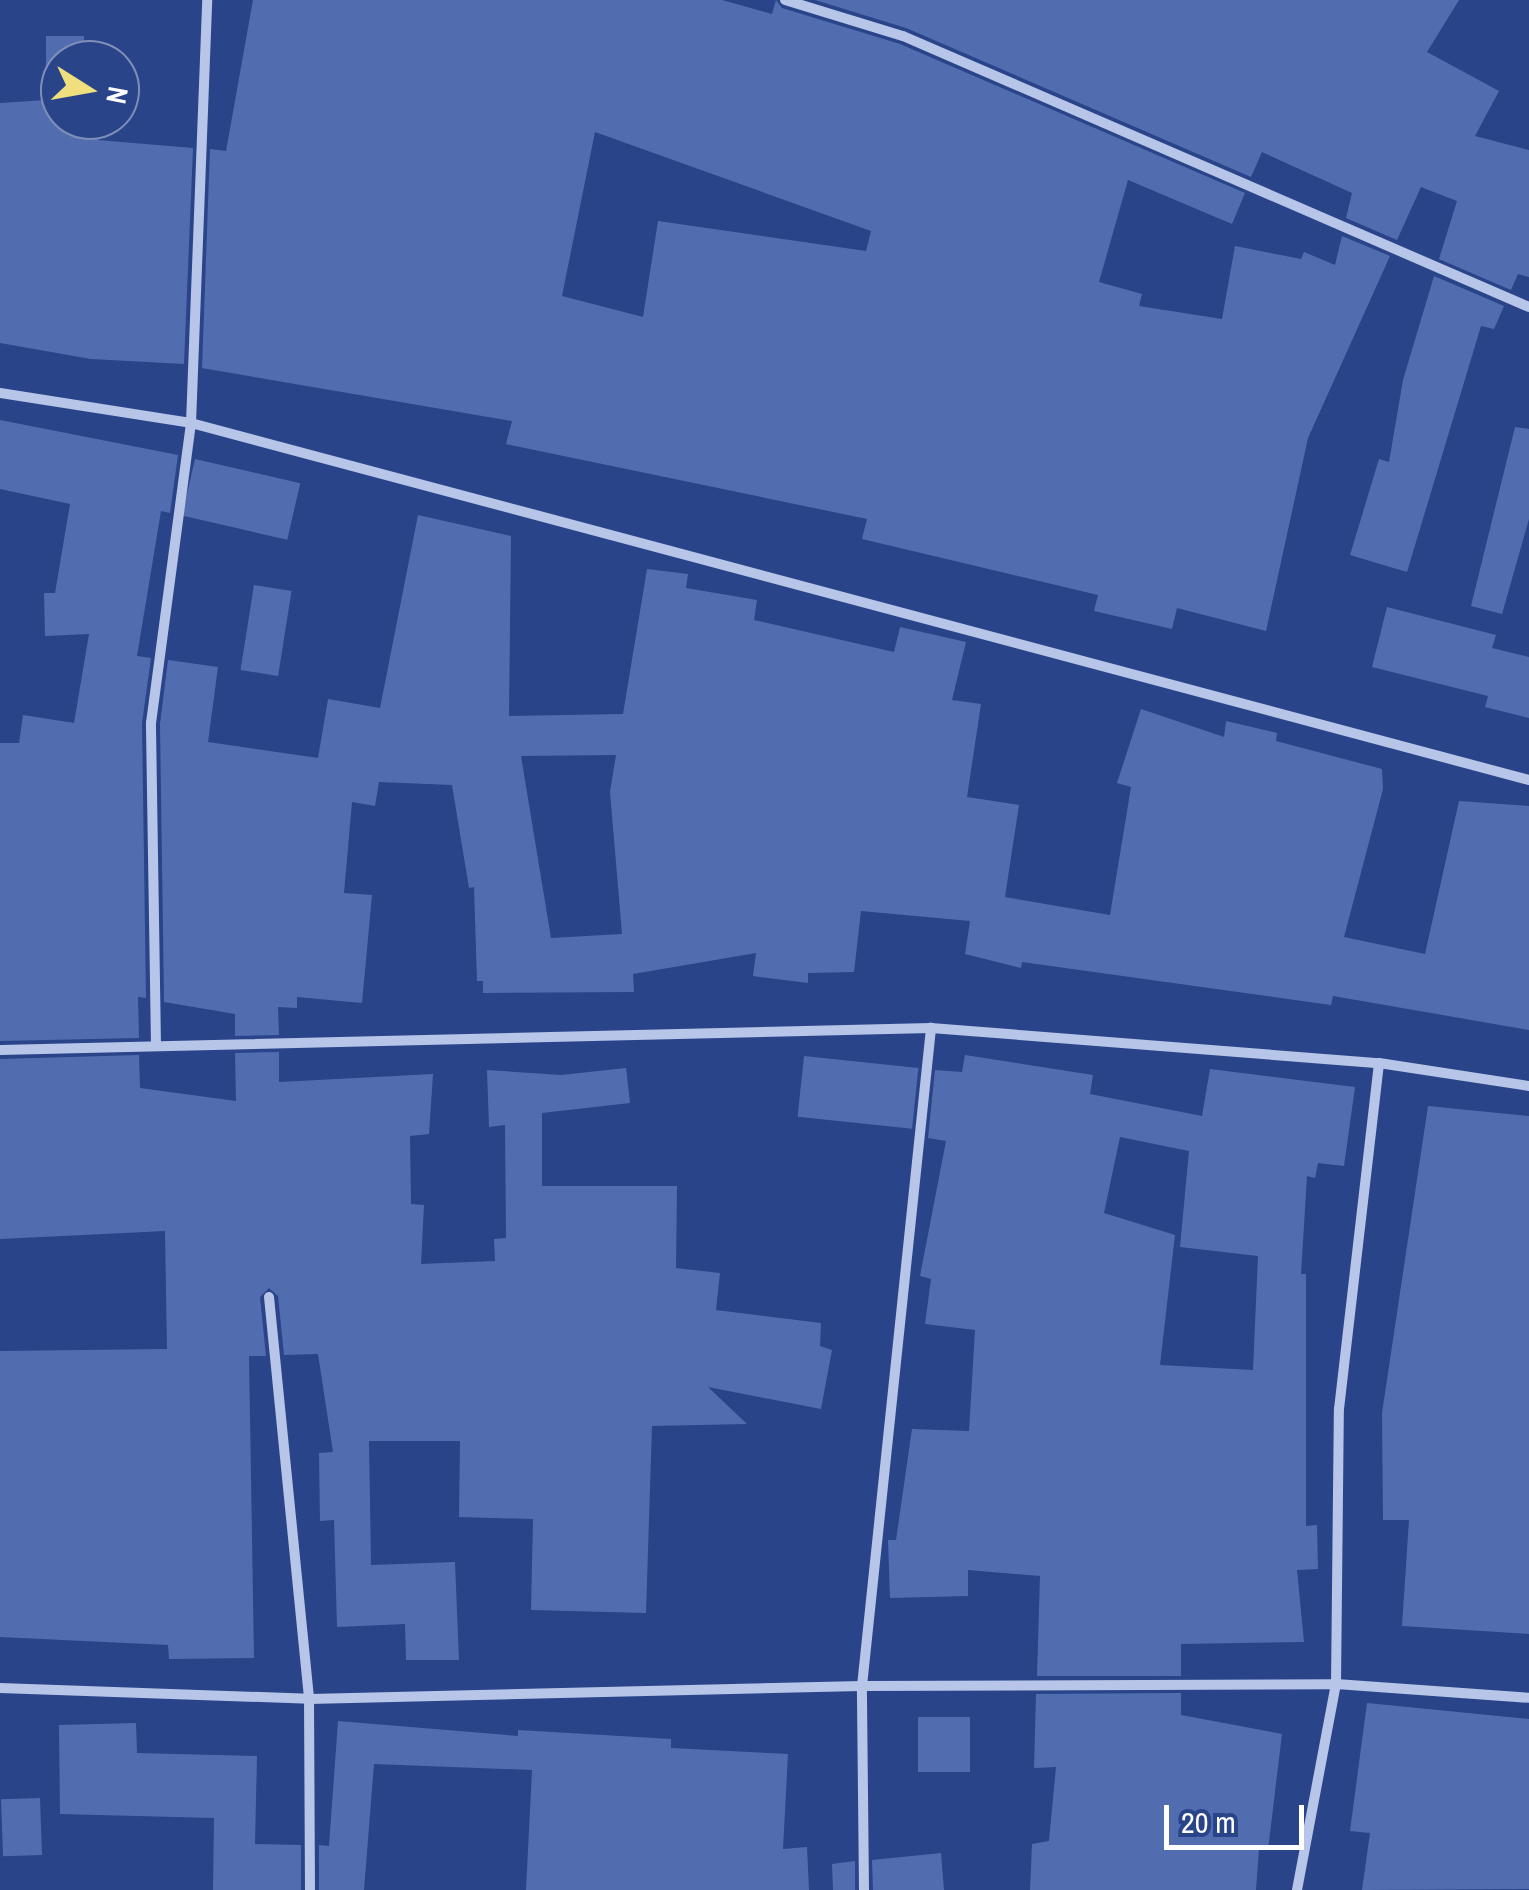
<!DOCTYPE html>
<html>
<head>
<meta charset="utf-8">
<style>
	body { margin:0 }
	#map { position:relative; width:1529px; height:1890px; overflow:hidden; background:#294488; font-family:"Archivo Narrow",sans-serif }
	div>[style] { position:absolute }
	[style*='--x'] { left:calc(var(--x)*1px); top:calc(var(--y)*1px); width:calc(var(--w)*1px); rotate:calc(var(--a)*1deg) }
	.building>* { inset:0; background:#526daf; transform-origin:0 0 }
	.street>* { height:10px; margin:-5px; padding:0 5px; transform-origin:5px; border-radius:5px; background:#b6c5e8 }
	span { translate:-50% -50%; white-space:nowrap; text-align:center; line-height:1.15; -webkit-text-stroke:8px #294488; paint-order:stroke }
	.north { position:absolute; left:40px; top:40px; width:100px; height:100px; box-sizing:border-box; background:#294488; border:2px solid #7f8fb8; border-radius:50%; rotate:101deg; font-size:28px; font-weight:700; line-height:40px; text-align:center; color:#fff }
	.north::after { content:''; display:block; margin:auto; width:35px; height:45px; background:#efe07d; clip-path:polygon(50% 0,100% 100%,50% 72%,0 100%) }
	.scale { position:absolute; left:1164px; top:1805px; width:140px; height:45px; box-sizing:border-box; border:5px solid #fff; border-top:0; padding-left:12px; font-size:30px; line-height:35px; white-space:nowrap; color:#fff; -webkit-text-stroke:8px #294488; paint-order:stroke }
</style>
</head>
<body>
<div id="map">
	<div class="building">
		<div style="clip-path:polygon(evenodd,253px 0,722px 0,772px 14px,776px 0,782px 8px,900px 44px,1245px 193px,1232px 224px,1128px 180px,1099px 282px,1142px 294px,1139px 306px,1222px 319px,1235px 246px,1301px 259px,1304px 252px,1335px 265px,1342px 236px,1390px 256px,1308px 438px,1266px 631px,1177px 608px,1172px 629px,1094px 611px,1098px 595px,862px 539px,867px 519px,506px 444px,512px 421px,202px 368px,210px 149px,226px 151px,253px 0,595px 132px,871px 231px,866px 251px,658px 221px,643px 317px,562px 296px,595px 132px)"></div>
		<div style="clip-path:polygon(815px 0,1459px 0,1427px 52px,1499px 91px,1475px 136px,1529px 150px,1529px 277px,1518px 274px,1511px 290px,1439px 259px,1457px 201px,1421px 187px,1397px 240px,1346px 218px,1352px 193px,1262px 152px,1251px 177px,906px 28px)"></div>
		<div style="clip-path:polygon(46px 36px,84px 36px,84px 60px,60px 60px,60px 120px,96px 120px,98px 140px,193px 148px,184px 364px,91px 359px,0 343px,0 103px,46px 100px)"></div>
		<div style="clip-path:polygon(1434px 276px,1504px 306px,1494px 329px,1481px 326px,1407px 572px,1350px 555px,1379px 459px,1389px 462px,1403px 380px)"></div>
		<div style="clip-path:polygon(0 420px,178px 455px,170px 513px,161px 511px,137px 656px,151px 658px,142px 723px,146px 998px,138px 997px,139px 1038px,0 1041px,0 743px,19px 743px,23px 715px,74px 723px,89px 634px,45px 636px,44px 593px,55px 593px,70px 504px,0 489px)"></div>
		<div style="clip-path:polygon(1515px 427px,1529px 429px,1529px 519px,1502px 614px,1471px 606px)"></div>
		<div style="left:195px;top:459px;width:108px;height:58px;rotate:13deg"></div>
		<div style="clip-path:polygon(evenodd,418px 515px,511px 536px,509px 716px,623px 714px,647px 569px,688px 574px,686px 588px,757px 600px,754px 620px,894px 652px,900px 627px,966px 642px,952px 700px,981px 704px,967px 797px,1019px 805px,1005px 897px,1110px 915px,1131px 787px,1117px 783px,1141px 709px,1224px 737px,1226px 721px,1277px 733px,1276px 741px,1382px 769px,1383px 789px,1344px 937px,1425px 954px,1459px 801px,1529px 806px,1529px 1030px,1333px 996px,1331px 1005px,1022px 962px,1021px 968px,965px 954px,970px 921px,861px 911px,854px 972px,808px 973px,808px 983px,753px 976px,756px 953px,633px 974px,634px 992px,483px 993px,483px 981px,477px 981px,474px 887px,469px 888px,452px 785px,379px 782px,375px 806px,352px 802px,344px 893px,372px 895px,362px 1003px,297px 997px,297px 1008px,278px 1007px,279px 1035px,235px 1036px,235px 1014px,164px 1002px,160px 724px,168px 660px,218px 667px,208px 742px,318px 758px,328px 699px,380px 708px,418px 515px,616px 755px,610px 792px,622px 934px,551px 938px,521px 756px,616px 755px)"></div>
		<div style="left:254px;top:585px;width:38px;height:86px;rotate:9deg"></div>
		<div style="clip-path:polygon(1387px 607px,1496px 635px,1492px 648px,1529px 657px,1529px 718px,1485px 707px,1488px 696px,1372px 667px)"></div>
		<div style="clip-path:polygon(279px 1052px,279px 1082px,433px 1074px,429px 1134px,410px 1136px,411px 1204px,424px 1205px,421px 1264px,495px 1261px,494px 1239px,506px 1238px,505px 1125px,489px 1127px,487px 1070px,561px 1075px,626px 1068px,630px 1103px,542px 1113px,542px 1186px,677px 1186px,676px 1268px,720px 1273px,716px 1310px,821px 1323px,820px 1346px,832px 1350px,821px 1409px,708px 1387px,747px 1424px,652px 1426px,646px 1613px,531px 1610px,533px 1519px,459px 1517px,460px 1441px,369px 1441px,371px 1565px,455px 1562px,459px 1660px,406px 1660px,405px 1624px,337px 1627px,334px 1520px,320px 1521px,319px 1453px,333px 1452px,318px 1354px,284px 1355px,278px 1296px,269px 1288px,260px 1297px,266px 1356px,249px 1356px,254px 1658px,169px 1659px,168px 1645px,0 1637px,0 1351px,167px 1349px,165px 1231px,0 1239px,0 1059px,139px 1055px,140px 1088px,236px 1101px,235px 1053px)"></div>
		<div style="clip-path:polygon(evenodd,965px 1055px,1093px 1075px,1090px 1094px,1202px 1116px,1210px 1069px,1355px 1087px,1344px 1166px,1318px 1163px,1315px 1178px,1307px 1176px,1301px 1274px,1306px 1274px,1306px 1526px,1317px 1525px,1318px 1569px,1297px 1570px,1304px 1642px,1181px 1644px,1181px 1676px,1037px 1676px,1040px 1576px,968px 1570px,968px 1596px,890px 1598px,888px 1540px,896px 1540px,912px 1429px,969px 1431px,975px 1330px,925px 1324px,931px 1279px,920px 1276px,946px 1141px,928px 1138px,935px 1070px,962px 1072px,965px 1055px,1120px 1137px,1189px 1151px,1180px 1247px,1258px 1256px,1253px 1370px,1160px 1365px,1175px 1235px,1104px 1213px,1120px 1137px)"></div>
		<div style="left:804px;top:1056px;width:115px;height:61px;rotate:6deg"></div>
		<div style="clip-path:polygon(1428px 1106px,1529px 1116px,1529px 1634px,1402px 1626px,1409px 1520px,1383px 1520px,1382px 1413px)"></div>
		<div style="clip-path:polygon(1181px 1693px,1181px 1715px,1282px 1734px,1268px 1850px,1259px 1849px,1256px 1890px,1030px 1890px,1032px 1844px,1049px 1841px,1056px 1767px,1034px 1768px,1036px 1694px)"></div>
		<div style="clip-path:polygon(1367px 1703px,1529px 1719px,1529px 1889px,1362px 1890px,1370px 1833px,1350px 1831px)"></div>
		<div style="left:970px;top:1717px;width:55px;height:52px;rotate:90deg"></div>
		<div style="clip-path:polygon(338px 1721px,518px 1736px,518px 1730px,671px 1739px,671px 1748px,788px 1754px,783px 1849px,807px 1847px,809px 1890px,526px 1890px,532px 1770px,374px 1764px,364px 1890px,319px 1890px,319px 1845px,329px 1846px)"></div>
		<div style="clip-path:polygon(136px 1723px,137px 1753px,257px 1756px,255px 1844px,301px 1845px,301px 1890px,213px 1890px,214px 1818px,60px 1814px,59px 1725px)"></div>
		<div style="left:40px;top:1798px;width:57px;height:39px;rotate:88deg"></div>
		<div style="clip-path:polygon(941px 1853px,944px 1890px,873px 1890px,872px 1860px)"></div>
		<div style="clip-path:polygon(855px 1861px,855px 1890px,833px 1890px,832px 1864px)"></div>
	</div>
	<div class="street">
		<div style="--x:785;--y:0;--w:123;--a:17"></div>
		<div style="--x:903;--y:36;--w:682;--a:23.41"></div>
		<div style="--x:0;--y:393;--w:193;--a:8.9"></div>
		<div style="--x:191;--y:423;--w:1385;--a:14.94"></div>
		<div style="--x:156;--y:1046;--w:323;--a:-90.9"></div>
		<div style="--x:151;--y:723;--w:303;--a:-82.4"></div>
		<div style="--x:191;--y:423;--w:423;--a:-87.8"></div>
		<div style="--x:0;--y:1050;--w:931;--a:-1.35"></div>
		<div style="--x:931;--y:1028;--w:449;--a:4.5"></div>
		<div style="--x:1379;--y:1063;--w:152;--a:8.7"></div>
		<div style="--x:269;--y:1297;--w:404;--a:84.3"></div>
		<div style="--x:309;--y:1699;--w:191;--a:89.7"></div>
		<div style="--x:0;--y:1688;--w:309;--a:2"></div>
		<div style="--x:309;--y:1699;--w:553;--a:-1.35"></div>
		<div style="--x:862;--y:1686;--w:474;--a:-0.2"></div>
		<div style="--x:1336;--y:1684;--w:194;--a:4.1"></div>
		<div style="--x:864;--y:1890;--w:204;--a:-90.6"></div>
		<div style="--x:862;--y:1686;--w:662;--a:-84.01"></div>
		<div style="--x:1297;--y:1890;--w:210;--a:-79.3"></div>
		<div style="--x:1336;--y:1684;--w:275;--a:-89.4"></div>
		<div style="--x:1339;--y:1409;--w:348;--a:-83.4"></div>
	</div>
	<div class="north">N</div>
	<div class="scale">20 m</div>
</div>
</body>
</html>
